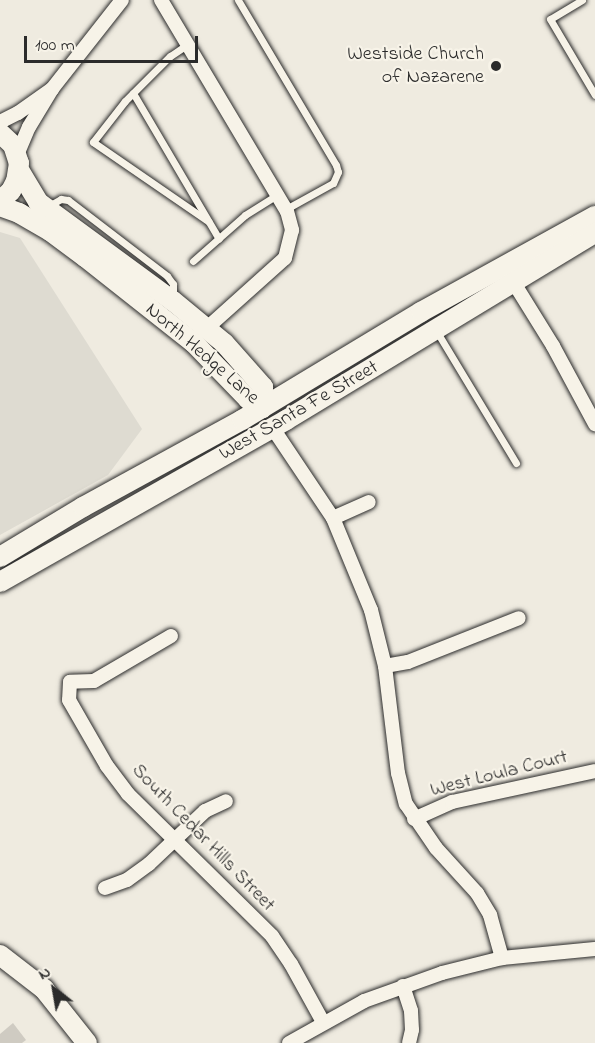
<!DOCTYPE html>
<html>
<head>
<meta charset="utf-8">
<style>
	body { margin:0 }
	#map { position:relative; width:595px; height:1043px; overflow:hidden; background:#efebe0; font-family:"Indie Flower",sans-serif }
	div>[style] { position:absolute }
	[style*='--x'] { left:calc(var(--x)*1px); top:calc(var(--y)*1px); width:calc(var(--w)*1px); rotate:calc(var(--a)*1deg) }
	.built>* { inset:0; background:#dedbd1 }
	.green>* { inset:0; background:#cfcbc2 }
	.roads { filter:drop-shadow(0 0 2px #2b2b2b) drop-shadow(0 0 2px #2b2b2b) }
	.lane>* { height:7px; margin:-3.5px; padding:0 3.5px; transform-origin:3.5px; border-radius:3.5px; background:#f7f3e8 }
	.street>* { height:14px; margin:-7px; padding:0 7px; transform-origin:7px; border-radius:7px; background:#f7f3e8 }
	.secondary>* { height:20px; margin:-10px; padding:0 10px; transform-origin:10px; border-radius:10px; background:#f7f3e8 }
	.dots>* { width:16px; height:16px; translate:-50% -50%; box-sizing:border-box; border:3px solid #f7f3e8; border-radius:50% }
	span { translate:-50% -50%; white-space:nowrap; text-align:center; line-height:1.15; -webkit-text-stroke:4.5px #f7f3e8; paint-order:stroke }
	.poi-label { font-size:20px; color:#2b2b2b }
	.right { translate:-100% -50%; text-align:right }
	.street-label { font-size:20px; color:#2b2b2b }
	.north { position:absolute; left:24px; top:959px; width:60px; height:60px; -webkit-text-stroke:4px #f7f3e8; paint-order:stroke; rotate:329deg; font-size:16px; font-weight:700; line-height:24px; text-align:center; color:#2b2b2b }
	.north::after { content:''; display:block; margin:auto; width:21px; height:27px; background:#2b2b2b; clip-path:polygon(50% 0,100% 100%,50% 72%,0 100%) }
	.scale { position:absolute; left:24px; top:36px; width:174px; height:27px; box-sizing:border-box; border:3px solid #2b2b2b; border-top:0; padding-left:8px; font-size:18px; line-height:21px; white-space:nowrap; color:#2b2b2b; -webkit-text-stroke:4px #f7f3e8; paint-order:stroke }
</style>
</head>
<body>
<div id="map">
	<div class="built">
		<div style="clip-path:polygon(0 232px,20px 238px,142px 429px,108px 475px,0 535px)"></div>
	</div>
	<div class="green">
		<div style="clip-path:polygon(13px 1023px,26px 1040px,22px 1043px,0 1043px,0 1034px)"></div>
	</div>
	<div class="roads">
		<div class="lane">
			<div style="--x:238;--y:0;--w:192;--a:59.3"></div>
			<div style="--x:336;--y:165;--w:7;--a:74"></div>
			<div style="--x:338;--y:172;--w:12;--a:114"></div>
			<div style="--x:333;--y:183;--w:54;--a:151"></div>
			<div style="--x:582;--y:0;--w:37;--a:149"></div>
			<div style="--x:550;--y:19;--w:88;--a:59.4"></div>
			<div style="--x:188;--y:44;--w:22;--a:146"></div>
			<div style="--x:170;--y:56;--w:64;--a:135"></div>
			<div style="--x:125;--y:101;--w:52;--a:128"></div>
			<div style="--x:93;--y:142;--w:140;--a:34.5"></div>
			<div style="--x:133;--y:93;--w:169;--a:59.5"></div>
			<div style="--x:47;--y:207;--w:16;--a:-30"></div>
			<div style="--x:61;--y:199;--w:7;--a:8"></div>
			<div style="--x:68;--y:200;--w:125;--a:37.5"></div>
			<div style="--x:167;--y:276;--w:10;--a:53"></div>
			<div style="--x:173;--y:284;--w:14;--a:90"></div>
			<div style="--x:193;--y:261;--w:69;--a:-41.5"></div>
			<div style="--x:245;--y:215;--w:39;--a:-32"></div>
			<div style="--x:437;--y:332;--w:153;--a:58.9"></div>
		</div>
		<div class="street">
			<div style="--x:161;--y:0;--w:246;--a:59.2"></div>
			<div style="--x:287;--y:211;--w:20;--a:75"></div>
			<div style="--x:292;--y:230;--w:29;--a:104"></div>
			<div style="--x:285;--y:258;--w:105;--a:138.1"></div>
			<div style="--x:0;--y:122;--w:20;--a:-27"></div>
			<div style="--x:18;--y:113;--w:42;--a:-35.2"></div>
			<div style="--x:17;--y:155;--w:30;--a:-67"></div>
			<div style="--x:29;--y:127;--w:44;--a:-58.8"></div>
			<div style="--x:52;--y:89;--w:113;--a:-51.8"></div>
			<div style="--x:509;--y:275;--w:84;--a:58.2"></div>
			<div style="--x:553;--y:346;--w:89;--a:61.7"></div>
			<div style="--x:272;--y:427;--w:110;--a:56.2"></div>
			<div style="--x:333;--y:518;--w:100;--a:67.6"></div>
			<div style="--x:371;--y:610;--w:58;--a:76"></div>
			<div style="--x:385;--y:666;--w:108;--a:83.1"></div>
			<div style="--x:398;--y:773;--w:32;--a:76"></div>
			<div style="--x:406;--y:804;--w:53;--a:55.7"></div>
			<div style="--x:436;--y:848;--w:61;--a:47.7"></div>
			<div style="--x:477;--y:893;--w:26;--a:59"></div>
			<div style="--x:490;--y:915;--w:45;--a:74.4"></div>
			<div style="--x:333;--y:518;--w:39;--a:-24"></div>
			<div style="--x:171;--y:636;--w:89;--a:149.7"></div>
			<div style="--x:94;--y:681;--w:24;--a:178"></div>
			<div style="--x:70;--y:682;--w:18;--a:93"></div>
			<div style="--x:69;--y:700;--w:76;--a:60.1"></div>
			<div style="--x:107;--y:766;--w:35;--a:53"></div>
			<div style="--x:128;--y:794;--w:202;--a:44.6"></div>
			<div style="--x:272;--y:936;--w:34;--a:56"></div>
			<div style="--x:291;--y:964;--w:66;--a:61.1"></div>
			<div style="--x:385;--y:666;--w:23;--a:-10"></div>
			<div style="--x:408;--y:662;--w:119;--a:-21.6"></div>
			<div style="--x:414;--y:819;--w:42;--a:-24.1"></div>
			<div style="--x:452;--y:802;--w:146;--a:-12.2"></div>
			<div style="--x:105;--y:888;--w:23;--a:-20"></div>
			<div style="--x:127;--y:880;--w:27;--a:-36"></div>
			<div style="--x:149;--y:864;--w:77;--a:-43.4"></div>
			<div style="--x:205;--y:811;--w:23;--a:-25"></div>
			<div style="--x:403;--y:986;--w:26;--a:72"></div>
			<div style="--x:411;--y:1011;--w:19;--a:87"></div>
			<div style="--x:412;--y:1030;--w:13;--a:103"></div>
			<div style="--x:289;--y:1043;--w:86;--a:-29.2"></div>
			<div style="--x:364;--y:1001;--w:83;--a:-19.7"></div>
			<div style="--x:442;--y:973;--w:62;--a:-14"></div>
			<div style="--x:502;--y:958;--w:93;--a:-5.5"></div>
		</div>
		<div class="secondary">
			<div style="--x:0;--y:133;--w:18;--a:43"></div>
			<div style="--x:13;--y:145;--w:19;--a:72"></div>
			<div style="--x:19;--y:163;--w:18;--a:99"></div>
			<div style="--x:16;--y:181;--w:11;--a:117"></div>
			<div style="--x:11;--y:191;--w:15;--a:138"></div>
			<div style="--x:19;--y:170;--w:37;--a:59"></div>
			<div style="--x:38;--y:202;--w:167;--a:36.3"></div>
			<div style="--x:173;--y:301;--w:66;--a:39.5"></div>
			<div style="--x:224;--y:343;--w:59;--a:48.4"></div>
			<div style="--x:263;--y:387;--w:21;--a:93"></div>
			<div style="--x:0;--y:206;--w:20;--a:20"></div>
			<div style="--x:19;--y:213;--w:36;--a:30"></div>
			<div style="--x:50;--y:231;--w:44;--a:36.6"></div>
			<div style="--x:85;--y:257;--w:139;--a:38.3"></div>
			<div style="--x:194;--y:343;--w:78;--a:46"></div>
			<div style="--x:248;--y:399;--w:17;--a:33"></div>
			<div style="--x:0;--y:557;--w:97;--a:-31.1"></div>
			<div style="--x:83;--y:507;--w:181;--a:-28.7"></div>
			<div style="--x:242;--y:420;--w:209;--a:-31.1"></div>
			<div style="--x:421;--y:312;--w:199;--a:-28.9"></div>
			<div style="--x:0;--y:582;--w:329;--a:-29.5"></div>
			<div style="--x:286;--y:420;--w:361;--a:-31.2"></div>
			<div style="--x:0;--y:955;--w:56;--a:37.7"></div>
			<div style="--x:44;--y:989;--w:69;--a:51.5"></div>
		</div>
	</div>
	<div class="dots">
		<div style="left:496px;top:66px;background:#2b2b2b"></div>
	</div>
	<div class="poi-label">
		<span class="right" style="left:484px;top:66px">Westside Church<br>of Nazarene</span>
	</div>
	<div class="street-label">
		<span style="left:202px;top:354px;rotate:41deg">North Hedge Lane</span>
		<span style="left:299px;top:411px;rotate:-30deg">West Santa Fe Street</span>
		<span style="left:499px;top:774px;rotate:-14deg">West Loula Court</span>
		<span style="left:203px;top:838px;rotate:46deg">South Cedar Hills Street</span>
	</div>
	<div class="north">N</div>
	<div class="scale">100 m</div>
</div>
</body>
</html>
